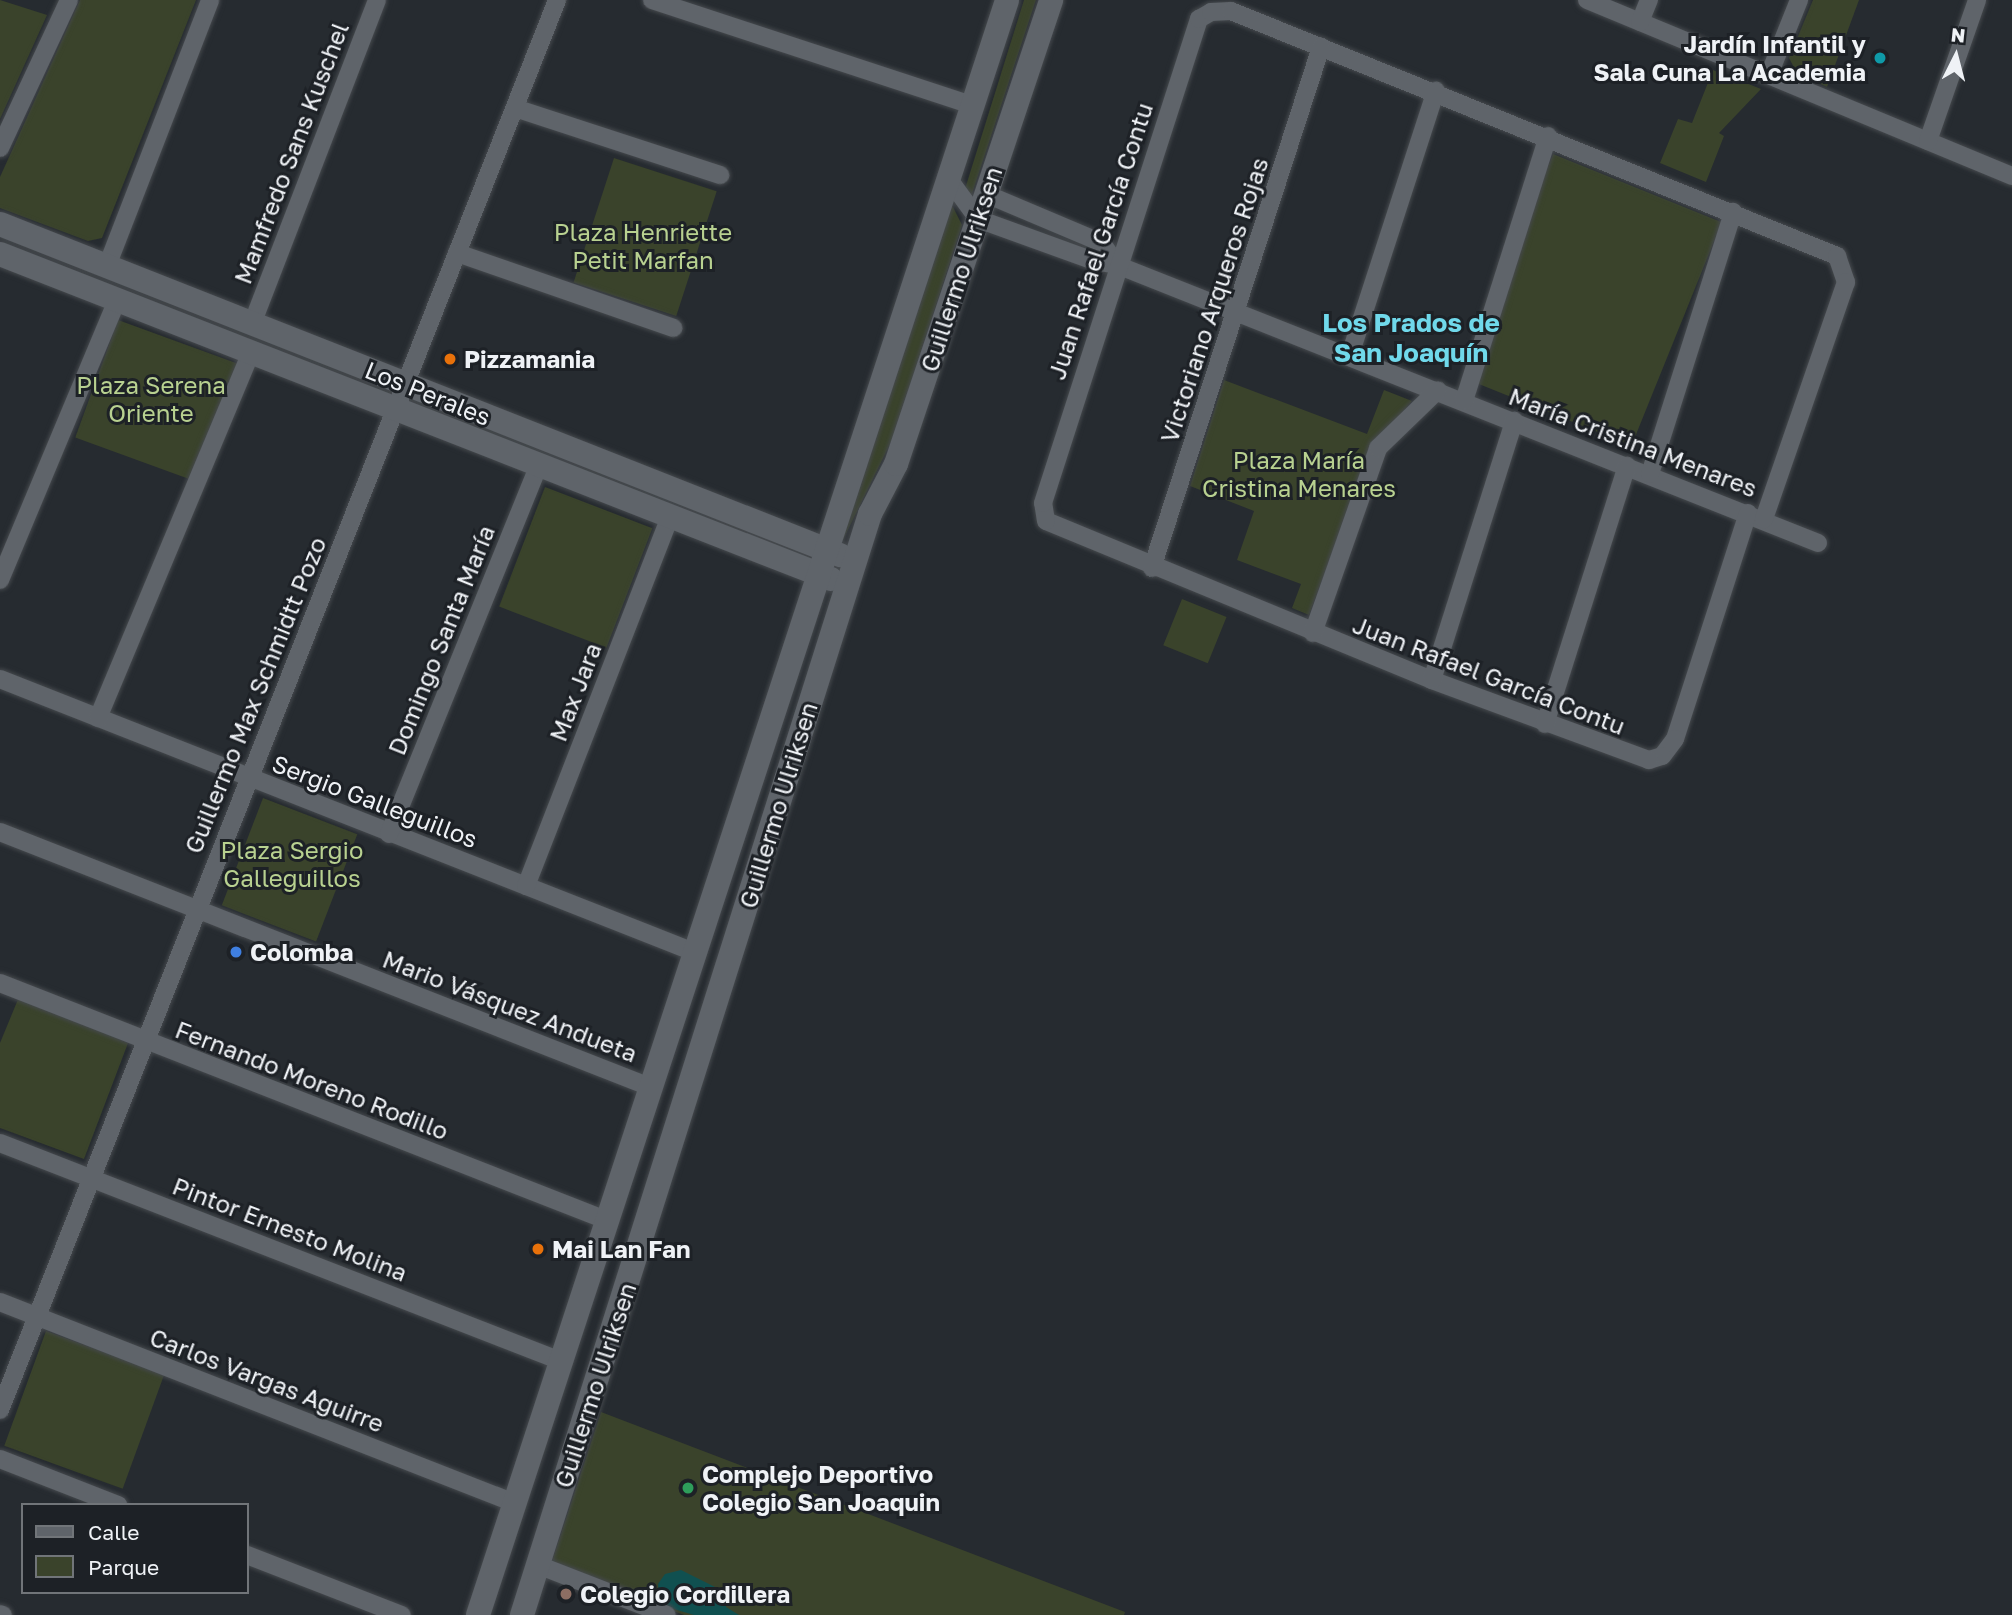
<!DOCTYPE html>
<html>
<head>
<meta charset="utf-8">
<style>
	body { margin:0 }
	#map { position:relative; width:2012px; height:1615px; overflow:hidden; background:#262b30; font-family:"Golos Text",sans-serif }
	div>[style] { position:absolute }
	[style*='--x'] { left:calc(var(--x)*1px); top:calc(var(--y)*1px); width:calc(var(--w)*1px); rotate:calc(var(--a)*1deg) }
	.green>* { inset:0; background:#3a432b; transform-origin:0 0 }
	.water>* { inset:0; background:#105050 }
	.roads { filter:drop-shadow(0 0 2px #45494d) drop-shadow(0 0 2px #45494d) }
	.minor>* { height:18px; margin:-9px; padding:0 9px; transform-origin:9px; border-radius:9px; background:#5f646a }
	.secondary>* { height:24px; margin:-12px; padding:0 12px; transform-origin:12px; border-radius:12px; background:#5f646a }
	.dots>* { width:19px; height:19px; translate:-50% -50%; box-sizing:border-box; border:4px solid #1d2126; border-radius:50% }
	span { translate:-50% -50%; white-space:nowrap; text-align:center; line-height:1.15; -webkit-text-stroke:6px #1d2126; paint-order:stroke }
	.poi-label { font-size:24px; color:#eff2f6; font-weight:700 }
	.right { translate:-100% -50%; text-align:right }
	.left { translate:0 -50%; text-align:left }
	.street-label { font-size:24px; color:#eff2f6 }
	.park-label { font-size:24px; color:#b8d190 }
	.neighbourhood-label { font-size:26px; color:#70d9eb; font-weight:700 }
	.legend { position:absolute; left:21px; top:1503px; width:228px; height:91px; box-sizing:border-box; background:#1d2126; border:2px solid #717579; margin:0; padding:9px 12px; list-style:none; font-size:21px; color:#eff2f6 }
	.legend li { display:flex; align-items:center; gap:14px; height:35px }
	.legend b { width:35px; border:2px solid #717579 }
	.north { position:absolute; left:1921px; top:21px; width:70px; height:70px; -webkit-text-stroke:5px #1d2126; paint-order:stroke; rotate:6deg; font-size:19px; font-weight:700; line-height:28px; text-align:center; color:#eff2f6 }
	.north::after { content:''; display:block; margin:auto; width:24px; height:32px; background:#eff2f6; clip-path:polygon(50% 0,100% 100%,50% 72%,0 100%) }
</style>
</head>
<body>
<div id="map">
	<div class="green">
		<div style="clip-path:polygon(0 0,47px 15px,0 119px)"></div>
		<div style="clip-path:polygon(80px 0,196px 0,102px 238px,88px 241px,0 208px,0 177px)"></div>
		<div style="clip-path:polygon(1024px 0,1036px 0,971px 197px,965px 189px)"></div>
		<div style="clip-path:polygon(1813px 0,1859px 0,1827px 87px,1797px 73px,1789px 58px)"></div>
		<div style="clip-path:polygon(1713px 70px,1761px 89px,1719px 133px,1724px 136px,1706px 182px,1660px 163px,1678px 119px,1692px 123px)"></div>
		<div style="left:1553px;top:154px;width:182px;height:241px;rotate:22deg"></div>
		<div style="left:614px;top:158px;width:108px;height:131px;rotate:18deg"></div>
		<div style="clip-path:polygon(950px 201px,962px 225px,893px 438px,838px 550px)"></div>
		<div style="left:118px;top:320px;width:127px;height:125px;rotate:20deg"></div>
		<div style="clip-path:polygon(1224px 380px,1367px 434px,1384px 390px,1412px 401px,1372px 446px,1309px 615px,1292px 608px,1301px 584px,1237px 560px,1254px 511px,1190px 486px)"></div>
		<div style="left:545px;top:487px;width:115px;height:128px;rotate:21deg"></div>
		<div style="left:1182px;top:599px;width:48px;height:50px;rotate:22deg"></div>
		<div style="left:263px;top:798px;width:101px;height:115px;rotate:21deg"></div>
		<div style="clip-path:polygon(19px 997px,128px 1043px,84px 1159px,0 1128px,0 1043px)"></div>
		<div style="left:46px;top:1331px;width:126px;height:122px;rotate:20deg"></div>
		<div style="clip-path:polygon(601px 1412px,1125px 1612px,1124px 1615px,684px 1615px,551px 1564px)"></div>
	</div>
	<div class="water">
		<div style="clip-path:polygon(681px 1570px,725px 1592px,726px 1607px,739px 1615px,694px 1615px,660px 1605px,658px 1584px,665px 1574px)"></div>
	</div>
	<div class="roads">
		<div class="minor">
			<div style="--x:652;--y:0;--w:337;--a:18.2"></div>
			<div style="--x:1587;--y:0;--w:460;--a:22.5"></div>
			<div style="--x:1640;--y:22;--w:24;--a:-68"></div>
			<div style="--x:1769;--y:75;--w:81;--a:-68.2"></div>
			<div style="--x:515;--y:108;--w:216;--a:18.1"></div>
			<div style="--x:1928;--y:141;--w:149;--a:-70.8"></div>
			<div style="--x:0;--y:148;--w:163;--a:-65"></div>
			<div style="--x:948;--y:178;--w:51;--a:53.8"></div>
			<div style="--x:978;--y:219;--w:123;--a:19.9"></div>
			<div style="--x:1094;--y:261;--w:23;--a:10"></div>
			<div style="--x:1117;--y:265;--w:754;--a:21.63"></div>
			<div style="--x:986;--y:194;--w:126;--a:22.9"></div>
			<div style="--x:1102;--y:243;--w:27;--a:56"></div>
			<div style="--x:457;--y:253;--w:229;--a:19.1"></div>
			<div style="--x:107;--y:266;--w:285;--a:-68.8"></div>
			<div style="--x:252;--y:324;--w:347;--a:-68.9"></div>
			<div style="--x:1350;--y:355;--w:278;--a:-72"></div>
			<div style="--x:1464;--y:401;--w:278;--a:-72.4"></div>
			<div style="--x:1650;--y:474;--w:275;--a:-72.4"></div>
			<div style="--x:1748;--y:513;--w:237;--a:107.9"></div>
			<div style="--x:1675;--y:739;--w:21;--a:127"></div>
			<div style="--x:1662;--y:756;--w:14;--a:163"></div>
			<div style="--x:1649;--y:760;--w:231;--a:-159.8"></div>
			<div style="--x:1432;--y:680;--w:417;--a:-157.6"></div>
			<div style="--x:1046;--y:521;--w:18;--a:-99"></div>
			<div style="--x:1043;--y:503;--w:509;--a:-72.14"></div>
			<div style="--x:1199;--y:19;--w:14;--a:-30"></div>
			<div style="--x:1211;--y:12;--w:20;--a:-3"></div>
			<div style="--x:1231;--y:11;--w:654;--a:22.01"></div>
			<div style="--x:1837;--y:256;--w:28;--a:71"></div>
			<div style="--x:1846;--y:282;--w:251;--a:109.1"></div>
			<div style="--x:1152;--y:568;--w:548;--a:-72.03"></div>
			<div style="--x:0;--y:580;--w:303;--a:-67.3"></div>
			<div style="--x:1313;--y:633;--w:196;--a:-70.6"></div>
			<div style="--x:1378;--y:448;--w:83;--a:-44"></div>
			<div style="--x:0;--y:679;--w:746;--a:21.47"></div>
			<div style="--x:1432;--y:680;--w:272;--a:-72.4"></div>
			<div style="--x:98;--y:718;--w:397;--a:-67.3"></div>
			<div style="--x:1545;--y:724;--w:271;--a:-72.4"></div>
			<div style="--x:0;--y:832;--w:698;--a:21.42"></div>
			<div style="--x:389;--y:834;--w:398;--a:-67.9"></div>
			<div style="--x:526;--y:886;--w:397;--a:-68.7"></div>
			<div style="--x:0;--y:983;--w:651;--a:21.36"></div>
			<div style="--x:0;--y:1143;--w:602;--a:21.24"></div>
			<div style="--x:0;--y:1302;--w:555;--a:21.34"></div>
			<div style="--x:0;--y:1410;--w:1516;--a:-68.44"></div>
			<div style="--x:0;--y:1459;--w:127;--a:21.3"></div>
			<div style="--x:247;--y:1555;--w:166;--a:21.2"></div>
			<div style="--x:538;--y:1565;--w:138;--a:21.2"></div>
			<div style="--x:0;--y:1614;--w:3;--a:18"></div>
		</div>
		<div class="secondary">
			<div style="--x:0;--y:224;--w:903;--a:21.51"></div>
			<div style="--x:0;--y:254;--w:892;--a:21.36"></div>
			<div style="--x:478;--y:1615;--w:1699;--a:-71.86"></div>
			<div style="--x:522;--y:1615;--w:1155;--a:-72.46"></div>
			<div style="--x:870;--y:514;--w:56;--a:-62.5"></div>
			<div style="--x:896;--y:464;--w:489;--a:-71.5"></div>
		</div>
	</div>
	<div class="dots">
		<div style="left:1880px;top:58px;background:#0f9aa8"></div>
		<div style="left:450px;top:359px;background:#e8710a"></div>
		<div style="left:236px;top:952px;background:#3f7fe0"></div>
		<div style="left:538px;top:1249px;background:#e8710a"></div>
		<div style="left:688px;top:1488px;background:#2e9e5b"></div>
		<div style="left:566px;top:1594px;background:#8d6e63"></div>
	</div>
	<div class="poi-label">
		<span class="right" style="left:1866px;top:58px">Jardín Infantil y<br>Sala Cuna La Academia</span>
		<span class="left" style="left:464px;top:359px">Pizzamania</span>
		<span class="left" style="left:250px;top:952px">Colomba</span>
		<span class="left" style="left:552px;top:1249px">Mai Lan Fan</span>
		<span class="left" style="left:702px;top:1488px">Complejo Deportivo<br>Colegio San Joaquin</span>
		<span class="left" style="left:580px;top:1594px">Colegio Cordillera</span>
	</div>
	<div class="street-label">
		<span style="left:291px;top:153px;rotate:-69deg">Mamfredo Sans Kuschel</span>
		<span style="left:1100px;top:241px;rotate:-72deg">Juan Rafael García Contu</span>
		<span style="left:961px;top:269px;rotate:-72deg">Guillermo Ulriksen</span>
		<span style="left:1214px;top:300px;rotate:-72deg">Victoriano Arqueros Rojas</span>
		<span style="left:428px;top:393px;rotate:22deg">Los Perales</span>
		<span style="left:1633px;top:442px;rotate:21deg">María Cristina Menares</span>
		<span style="left:441px;top:640px;rotate:-68deg">Domingo Santa María</span>
		<span style="left:1489px;top:675px;rotate:21deg">Juan Rafael García Contu</span>
		<span style="left:575px;top:692px;rotate:-69deg">Max Jara</span>
		<span style="left:255px;top:695px;rotate:-68deg">Guillermo Max Schmidtt Pozo</span>
		<span style="left:375px;top:801px;rotate:21deg">Sergio Galleguillos</span>
		<span style="left:778px;top:805px;rotate:-73deg">Guillermo Ulriksen</span>
		<span style="left:510px;top:1006px;rotate:21deg">Mario Vásquez Andueta</span>
		<span style="left:312px;top:1080px;rotate:21deg">Fernando Moreno Rodillo</span>
		<span style="left:290px;top:1229px;rotate:21deg">Pintor Ernesto Molina</span>
		<span style="left:267px;top:1380px;rotate:21deg">Carlos Vargas Aguirre</span>
		<span style="left:595px;top:1385px;rotate:-72deg">Guillermo Ulriksen</span>
	</div>
	<div class="park-label">
		<span style="left:643px;top:246px">Plaza Henriette<br>Petit Marfan</span>
		<span style="left:151px;top:399px">Plaza Serena<br>Oriente</span>
		<span style="left:1299px;top:474px">Plaza María<br>Cristina Menares</span>
		<span style="left:292px;top:864px">Plaza Sergio<br>Galleguillos</span>
	</div>
	<div class="neighbourhood-label">
		<span style="left:1411px;top:338px">Los Prados de<br>San Joaquín</span>
	</div>
	<ul class="legend">
	<li><b style="height:9px;background:#5f646a"></b>Calle</li>
	<li><b style="height:19px;background:#3a432b"></b>Parque</li>
	</ul>
	<div class="north">N</div>
</div>
</body>
</html>
